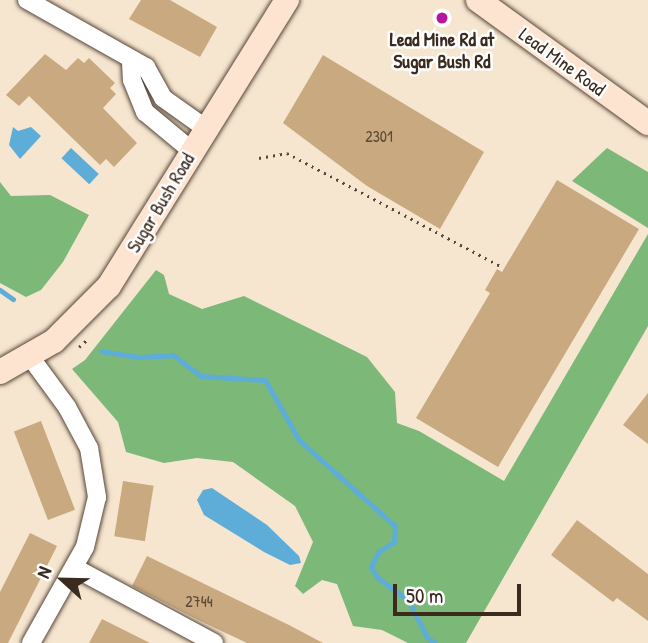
<!DOCTYPE html>
<html>
<head>
<meta charset="utf-8">
<style>
	body { margin:0 }
	#map { position:relative; width:648px; height:643px; overflow:hidden; background:#f6e6d0; font-family:"Patrick Hand",sans-serif }
	div>[style] { position:absolute }
	[style*='--x'] { left:calc(var(--x)*1px); top:calc(var(--y)*1px); width:calc(var(--w)*1px); rotate:calc(var(--a)*1deg) }
	.forest>* { inset:0; background:#7cb878 }
	.water>* { inset:0; background:#5eacd8; transform-origin:0 0 }
	.stream>* { height:5px; margin:-2.5px; padding:0 2.5px; transform-origin:2.5px; border-radius:2.5px; background:#5eacd8 }
	.building>* { inset:0; background:#c9aa80; transform-origin:0 0 }
	.path>* { height:2.5px; margin-top:-1.25px; transform-origin:0; background:repeating-linear-gradient(90deg,#574639 0 2px,transparent 0 7px) }
	.roads { filter:drop-shadow(0 0 2px #574639) drop-shadow(0 0 2px #574639) }
	.street>* { height:18px; margin:-9px; padding:0 9px; transform-origin:9px; border-radius:9px; background:#fff }
	.secondary>* { height:24px; margin:-12px; padding:0 12px; transform-origin:12px; border-radius:12px; background:#fde4d1 }
	.dots>* { width:19px; height:19px; translate:-50% -50%; box-sizing:border-box; border:4px solid #fff; border-radius:50% }
	span { translate:-50% -50%; white-space:nowrap; text-align:center; line-height:1.15; -webkit-text-stroke:5px #fff; paint-order:stroke }
	.number-label { font-size:16px; color:#5e4a36 }
	.number-label span { -webkit-text-stroke-width:0 }
	.poi-label { font-size:19px; color:#3b2a1e; font-weight:700 }
	.street-label { font-size:19px; color:#3b2a1e }
	.north { position:absolute; left:28px; top:545px; width:70px; height:70px; -webkit-text-stroke:5px #fff; paint-order:stroke; rotate:292deg; font-size:19px; font-weight:700; line-height:28px; text-align:center; color:#3b2a1e }
	.north::after { content:''; display:block; margin:auto; width:24px; height:32px; background:#3b2a1e; clip-path:polygon(50% 0,100% 100%,50% 72%,0 100%) }
	.scale { position:absolute; left:393px; top:584px; width:128px; height:32px; box-sizing:border-box; border:4px solid #3b2a1e; border-top:0; padding-left:9px; font-size:21px; line-height:24px; white-space:nowrap; color:#3b2a1e; -webkit-text-stroke:5px #fff; paint-order:stroke }
</style>
</head>
<body>
<div id="map">
	<div class="forest">
		<div style="clip-path:polygon(607px 148px,648px 172px,648px 228px,572px 181px)"></div>
		<div style="clip-path:polygon(0 182px,11px 196px,50px 195px,89px 215px,63px 262px,41px 290px,26px 297px,0 283px)"></div>
		<div style="clip-path:polygon(648px 234px,648px 326px,466px 643px,408px 643px,382px 630px,353px 626px,337px 584px,322px 580px,303px 594px,295px 586px,313px 542px,295px 506px,233px 462px,197px 458px,164px 463px,126px 452px,118px 422px,72px 369px,85px 360px,156px 270px,164px 275px,169px 294px,202px 309px,244px 296px,367px 357px,395px 392px,397px 423px,419px 431px,504px 481px)"></div>
	</div>
	<div class="water">
		<div style="clip-path:polygon(13px 127px,18px 131px,31px 127px,41px 136px,20px 159px,9px 145px)"></div>
		<div style="left:71px;top:148px;width:38px;height:14px;rotate:43deg"></div>
		<div style="clip-path:polygon(212px 488px,267px 525px,299px 556px,301px 563px,290px 565px,264px 552px,204px 515px,197px 500px,203px 490px)"></div>
	</div>
	<div class="stream">
		<div style="--x:0;--y:290;--w:16;--a:35"></div>
		<div style="--x:101;--y:351;--w:38;--a:9"></div>
		<div style="--x:139;--y:357;--w:34;--a:-3"></div>
		<div style="--x:173;--y:355;--w:35;--a:37"></div>
		<div style="--x:201;--y:376;--w:64;--a:3.6"></div>
		<div style="--x:265;--y:380;--w:69;--a:60.5"></div>
		<div style="--x:299;--y:440;--w:129;--a:41.9"></div>
		<div style="--x:395;--y:526;--w:16;--a:94"></div>
		<div style="--x:394;--y:542;--w:19;--a:148"></div>
		<div style="--x:378;--y:552;--w:17;--a:115"></div>
		<div style="--x:371;--y:567;--w:12;--a:59"></div>
		<div style="--x:377;--y:577;--w:39;--a:37"></div>
		<div style="--x:408;--y:600;--w:42;--a:62.8"></div>
		<div style="--x:427;--y:637;--w:10;--a:37"></div>
	</div>
	<div class="building">
		<div style="clip-path:polygon(141px 0,170px 0,217px 27px,200px 57px,129px 19px)"></div>
		<div style="clip-path:polygon(45px 54px,66px 70px,78px 58px,84px 63px,89px 58px,115px 83px,110px 88px,116px 94px,103px 108px,137px 143px,114px 167px,106px 159px,100px 165px,29px 96px,19px 106px,6px 95px)"></div>
		<div style="clip-path:polygon(323px 55px,484px 152px,440px 229px,367px 186px,283px 123px)"></div>
		<div style="clip-path:polygon(557px 180px,639px 229px,498px 467px,416px 418px,490px 293px,485px 290px,497px 269px,502px 272px)"></div>
		<div style="clip-path:polygon(648px 393px,648px 444px,623px 425px)"></div>
		<div style="left:41px;top:421px;width:95px;height:29px;rotate:69deg"></div>
		<div style="left:123px;top:481px;width:31px;height:56px;rotate:9deg"></div>
		<div style="clip-path:polygon(577px 520px,648px 574px,648px 621px,617px 598px,613px 602px,551px 555px)"></div>
		<div style="clip-path:polygon(30px 533px,57px 546px,8px 643px,0 643px,0 592px)"></div>
		<div style="clip-path:polygon(147px 556px,289px 625px,323px 643px,247px 643px,198px 620px,132px 586px)"></div>
		<div style="clip-path:polygon(102px 619px,150px 643px,89px 643px)"></div>
	</div>
	<div class="path">
		<div style="--x:259;--y:158;--w:28;--a:-10"></div>
		<div style="--x:287;--y:153;--w:241;--a:27.9"></div>
		<div style="--x:79;--y:347;--w:12;--a:-42"></div>
	</div>
	<div class="roads">
		<div class="street">
			<div style="--x:27;--y:0;--w:137;--a:29.4"></div>
			<div style="--x:146;--y:67;--w:35;--a:61"></div>
			<div style="--x:163;--y:98;--w:52;--a:35.5"></div>
			<div style="--x:131;--y:62;--w:18;--a:87"></div>
			<div style="--x:132;--y:80;--w:35;--a:68"></div>
			<div style="--x:145;--y:112;--w:61;--a:39.7"></div>
			<div style="--x:31;--y:358;--w:61;--a:53.7"></div>
			<div style="--x:67;--y:407;--w:47;--a:61.8"></div>
			<div style="--x:89;--y:448;--w:50;--a:80.7"></div>
			<div style="--x:97;--y:497;--w:51;--a:103.5"></div>
			<div style="--x:85;--y:547;--w:110;--a:119.4"></div>
			<div style="--x:75;--y:568;--w:158;--a:28.3"></div>
		</div>
		<div class="secondary">
			<div style="--x:478;--y:0;--w:210;--a:35.9"></div>
			<div style="--x:0;--y:372;--w:62;--a:-29.9"></div>
			<div style="--x:54;--y:341;--w:78;--a:-45"></div>
			<div style="--x:109;--y:286;--w:337;--a:-58.1"></div>
		</div>
	</div>
	<div class="dots">
		<div style="left:442px;top:18px;background:#b5179e"></div>
	</div>
	<div class="number-label">
		<span style="left:379px;top:136px">2301</span>
		<span style="left:199px;top:601px">2744</span>
	</div>
	<div class="poi-label">
		<span style="left:442px;top:51px">Lead Mine Rd at<br>Sugar Bush Rd</span>
	</div>
	<div class="street-label">
		<span style="left:562px;top:62px;rotate:36deg">Lead Mine Road</span>
		<span style="left:161px;top:203px;rotate:-59deg">Sugar Bush Road</span>
	</div>
	<div class="north">N</div>
	<div class="scale">50 m</div>
</div>
</body>
</html>
